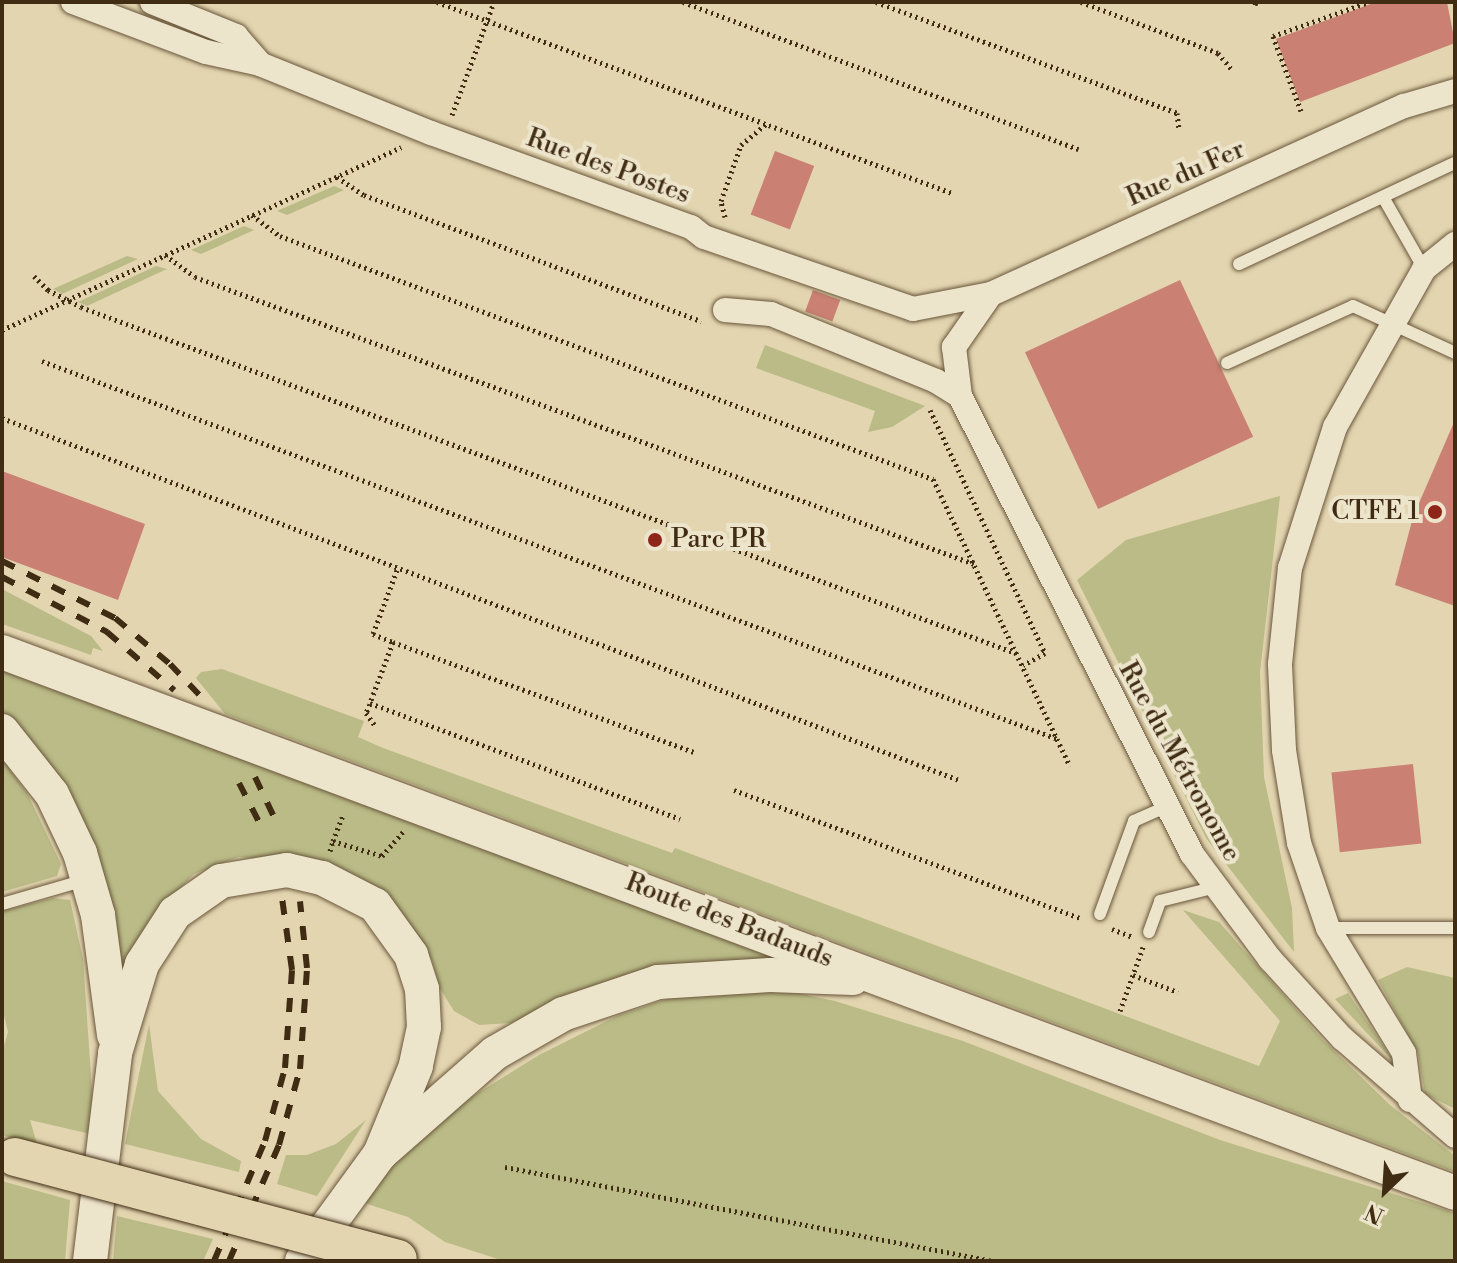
<!DOCTYPE html>
<html>
<head>
<meta charset="utf-8">
<style>
	body { margin:0 }
	#map { position:relative; width:1457px; height:1263px; overflow:hidden; background:#e3d5b0; font-family:"Libre Bodoni",serif }
	div>[style] { position:absolute }
	[style*='--x'] { left:calc(var(--x)*1px); top:calc(var(--y)*1px); width:calc(var(--w)*1px); rotate:calc(var(--a)*1deg) }
	.green>* { inset:0; background:#babb87 }
	.building>* { inset:0; background:#ca8072; transform-origin:0 0 }
	.path>* { height:5px; margin-top:-2.5px; transform-origin:0; background:repeating-linear-gradient(90deg,#402b13 0 2px,transparent 0 6px) }
	.roads { filter:drop-shadow(0 0 2px #69563a) drop-shadow(0 0 2px #69563a) }
	.service>* { height:12px; margin:-6px; padding:0 6px; transform-origin:6px; border-radius:6px; background:#ede4cc }
	.minor>* { height:24px; margin:-12px; padding:0 12px; transform-origin:12px; border-radius:12px; background:#ede4cc }
	.secondary>* { height:34px; margin:-17px; padding:0 17px; transform-origin:17px; border-radius:17px; background:#ede4cc }
	.rail>* { height:6px; margin-top:-3px; transform-origin:0; background:repeating-linear-gradient(90deg,#402b13 0 14px,transparent 0 28px) }
	.bridges { filter:drop-shadow(0 0 2px #402b13) drop-shadow(0 0 2px #402b13) }
	.primary-bridge>* { height:38px; margin:-19px; padding:0 19px; transform-origin:19px; border-radius:19px; background:#e3d5b0 }
	.dots>* { width:22px; height:22px; translate:-50% -50%; box-sizing:border-box; border:4px solid #ede4cc; border-radius:50% }
	span { translate:-50% -50%; white-space:nowrap; text-align:center; line-height:1.15; -webkit-text-stroke:8px #ede4cc; paint-order:stroke }
	.street-label { font-size:26px; color:#402b13 }
	.poi-label { font-size:26px; color:#402b13 }
	.right { translate:-100% -50%; text-align:right }
	.left { translate:0 -50%; text-align:left }
	.frame { position:absolute; inset:0; border:4px solid #402b13; pointer-events:none }
	.north { position:absolute; left:1345px; top:1151px; width:80px; height:80px; -webkit-text-stroke:6px #ede4cc; paint-order:stroke; rotate:205deg; font-size:22px; font-weight:700; line-height:32px; text-align:center; color:#402b13 }
	.north::after { content:''; display:block; margin:auto; width:28px; height:36px; background:#402b13; clip-path:polygon(50% 0,100% 100%,50% 72%,0 100%) }
</style>
</head>
<body>
<div id="map">
	<div class="green">
		<div style="clip-path:polygon(334px 186px,344px 190px,287px 215px,277px 211px)"></div>
		<div style="clip-path:polygon(244px 226px,254px 230px,201px 254px,191px 250px)"></div>
		<div style="clip-path:polygon(127px 256px,138px 259px,62px 294px,53px 289px)"></div>
		<div style="clip-path:polygon(156px 266px,167px 269px,87px 306px,78px 302px)"></div>
		<div style="clip-path:polygon(765px 345px,925px 406px,892px 427px,868px 432px,875px 411px,756px 368px)"></div>
		<div style="clip-path:polygon(1280px 496px,1260px 672px,1264px 777px,1292px 908px,1294px 952px,1206px 838px,1077px 580px,1126px 540px)"></div>
		<div style="clip-path:polygon(2px 589px,91px 636px,103px 651px,93px 648px,91px 655px,2px 624px)"></div>
		<div style="clip-path:polygon(2px 669px,795px 964px,692px 964px,616px 978px,511px 1023px,479px 1025px,454px 1011px,439px 987px,432px 960px,399px 910px,305px 863px,239px 857px,194px 874px,151px 918px,122px 969px,43px 764px,2px 712px)"></div>
		<div style="clip-path:polygon(222px 669px,364px 721px,358px 737px,383px 748px,672px 853px,675px 848px,1259px 1066px,1280px 1021px,1183px 910px,1219px 922px,1323px 1040px,1390px 1105px,1455px 1156px,1455px 1172px,225px 714px,196px 678px,201px 672px)"></div>
		<div style="clip-path:polygon(2px 759px,27px 793px,61px 864px,57px 876px,2px 892px)"></div>
		<div style="clip-path:polygon(53px 898px,70px 900px,83px 959px,95px 1135px,30px 1120px,37px 1144px,2px 1135px,2px 1053px,8px 1032px,2px 1007px,2px 911px)"></div>
		<div style="clip-path:polygon(1407px 967px,1455px 978px,1455px 1109px,1425px 1094px,1418px 1053px,1378px 980px)"></div>
		<div style="clip-path:polygon(773px 988px,835px 1001px,963px 1041px,1220px 1140px,1455px 1213px,1455px 1261px,504px 1261px,445px 1242px,408px 1217px,361px 1202px,395px 1159px,449px 1111px,539px 1055px,617px 1016px,679px 995px)"></div>
		<div style="clip-path:polygon(1348px 993px,1395px 1063px,1335px 999px)"></div>
		<div style="clip-path:polygon(149px 1024px,158px 1091px,201px 1139px,241px 1161px,239px 1172px,125px 1144px)"></div>
		<div style="clip-path:polygon(366px 1120px,317px 1196px,277px 1184px,286px 1155px,307px 1155px,336px 1144px)"></div>
		<div style="clip-path:polygon(2px 1181px,70px 1200px,65px 1261px,2px 1261px)"></div>
		<div style="clip-path:polygon(117px 1216px,213px 1239px,203px 1261px,113px 1261px)"></div>
	</div>
	<div class="building">
		<div style="clip-path:polygon(1376px 2px,1447px 2px,1455px 43px,1300px 102px,1276px 39px)"></div>
		<div style="left:775px;top:151px;width:42px;height:68px;rotate:21deg"></div>
		<div style="left:1180px;top:280px;width:173px;height:171px;rotate:65deg"></div>
		<div style="left:813px;top:290px;width:29px;height:23px;rotate:20deg"></div>
		<div style="clip-path:polygon(1455px 420px,1455px 606px,1395px 585px,1413px 517px)"></div>
		<div style="clip-path:polygon(2px 471px,145px 524px,118px 600px,2px 557px)"></div>
		<div style="left:1413px;top:764px;width:80px;height:82px;rotate:84deg"></div>
	</div>
	<div class="path">
		<div style="--x:437;--y:2;--w:549;--a:20.35"></div>
		<div style="--x:683;--y:2;--w:422;--a:20.4"></div>
		<div style="--x:876;--y:2;--w:321;--a:20.2"></div>
		<div style="--x:1177;--y:113;--w:17;--a:83"></div>
		<div style="--x:1081;--y:2;--w:146;--a:20.4"></div>
		<div style="--x:1218;--y:53;--w:23;--a:50"></div>
		<div style="--x:1255;--y:5;--w:3;--a:-72"></div>
		<div style="--x:1301;--y:111;--w:80;--a:-110.5"></div>
		<div style="--x:1273;--y:36;--w:102;--a:-19.5"></div>
		<div style="--x:452;--y:115;--w:121;--a:-69.6"></div>
		<div style="--x:337;--y:177;--w:32;--a:34"></div>
		<div style="--x:364;--y:195;--w:360;--a:20.5"></div>
		<div style="--x:252;--y:215;--w:35;--a:37"></div>
		<div style="--x:280;--y:236;--w:697;--a:20.41"></div>
		<div style="--x:933;--y:479;--w:318;--a:64.5"></div>
		<div style="--x:725;--y:217;--w:16;--a:-104"></div>
		<div style="--x:721;--y:201;--w:59;--a:-70.3"></div>
		<div style="--x:741;--y:145;--w:33;--a:-40"></div>
		<div style="--x:165;--y:255;--w:37;--a:36"></div>
		<div style="--x:195;--y:277;--w:830;--a:20.22"></div>
		<div style="--x:34;--y:276;--w:20;--a:45"></div>
		<div style="--x:48;--y:290;--w:37;--a:27"></div>
		<div style="--x:81;--y:307;--w:997;--a:20.31"></div>
		<div style="--x:2;--y:330;--w:439;--a:-24.6"></div>
		<div style="--x:42;--y:361;--w:1084;--a:20.41"></div>
		<div style="--x:930;--y:410;--w:269;--a:64.7"></div>
		<div style="--x:1045;--y:653;--w:25;--a:151"></div>
		<div style="--x:2;--y:418;--w:1023;--a:20.72"></div>
		<div style="--x:397;--y:570;--w:68;--a:110.6"></div>
		<div style="--x:373;--y:634;--w:22;--a:22"></div>
		<div style="--x:393;--y:642;--w:65;--a:110.7"></div>
		<div style="--x:370;--y:703;--w:331;--a:20.5"></div>
		<div style="--x:393;--y:642;--w:320;--a:20.1"></div>
		<div style="--x:370;--y:704;--w:10;--a:114"></div>
		<div style="--x:366;--y:713;--w:17;--a:54"></div>
		<div style="--x:734;--y:790;--w:369;--a:20.3"></div>
		<div style="--x:333;--y:841;--w:28;--a:-69"></div>
		<div style="--x:330;--y:851;--w:10;--a:-73"></div>
		<div style="--x:333;--y:841;--w:51;--a:17"></div>
		<div style="--x:382;--y:856;--w:32;--a:-49"></div>
		<div style="--x:1112;--y:929;--w:22;--a:21"></div>
		<div style="--x:1133;--y:975;--w:48;--a:20.7"></div>
		<div style="--x:1120;--y:1011;--w:68;--a:-70.2"></div>
		<div style="--x:505;--y:1167;--w:499;--a:10.9"></div>
	</div>
	<div class="roads">
		<div class="service">
			<div style="--x:1383;--y:197;--w:83;--a:60.3"></div>
			<div style="--x:1239;--y:264;--w:238;--a:-25.1"></div>
			<div style="--x:1227;--y:363;--w:138;--a:-24.3"></div>
			<div style="--x:1353;--y:306;--w:112;--a:24.7"></div>
			<div style="--x:2;--y:904;--w:86;--a:-16.1"></div>
			<div style="--x:1100;--y:914;--w:99;--a:-69.9"></div>
			<div style="--x:1134;--y:821;--w:36;--a:-24"></div>
			<div style="--x:1328;--y:928;--w:127;--a:0"></div>
			<div style="--x:1149;--y:932;--w:33;--a:-70"></div>
			<div style="--x:1160;--y:901;--w:58;--a:-14"></div>
		</div>
		<div class="minor">
			<div style="--x:73;--y:2;--w:142;--a:20.6"></div>
			<div style="--x:206;--y:52;--w:55;--a:12.5"></div>
			<div style="--x:260;--y:64;--w:184;--a:22"></div>
			<div style="--x:431;--y:133;--w:276;--a:19.9"></div>
			<div style="--x:691;--y:227;--w:16;--a:38"></div>
			<div style="--x:704;--y:237;--w:221;--a:19"></div>
			<div style="--x:913;--y:309;--w:79;--a:-10.9"></div>
			<div style="--x:991;--y:294;--w:454;--a:-24.5"></div>
			<div style="--x:1404;--y:106;--w:53;--a:-16.4"></div>
			<div style="--x:152;--y:2;--w:91;--a:22"></div>
			<div style="--x:236;--y:36;--w:37;--a:49"></div>
			<div style="--x:991;--y:294;--w:65;--a:124.9"></div>
			<div style="--x:954;--y:347;--w:49;--a:83"></div>
			<div style="--x:960;--y:396;--w:513;--a:63.14"></div>
			<div style="--x:1192;--y:854;--w:131;--a:53.4"></div>
			<div style="--x:1270;--y:959;--w:107;--a:47.7"></div>
			<div style="--x:1342;--y:1038;--w:150;--a:40.9"></div>
			<div style="--x:725;--y:310;--w:46;--a:5"></div>
			<div style="--x:771;--y:314;--w:178;--a:22.1"></div>
			<div style="--x:936;--y:381;--w:28;--a:32"></div>
			<div style="--x:1410;--y:1100;--w:47;--a:-97.3"></div>
			<div style="--x:1404;--y:1053;--w:146;--a:-121.3"></div>
			<div style="--x:1328;--y:928;--w:90;--a:-108.8"></div>
			<div style="--x:1299;--y:843;--w:94;--a:-99.2"></div>
			<div style="--x:1284;--y:750;--w:86;--a:-92.7"></div>
			<div style="--x:1280;--y:664;--w:97;--a:-84.1"></div>
			<div style="--x:1290;--y:568;--w:148;--a:-72.3"></div>
			<div style="--x:1335;--y:427;--w:181;--a:-60.6"></div>
			<div style="--x:1424;--y:269;--w:40;--a:-39"></div>
		</div>
		<div class="secondary">
			<div style="--x:2;--y:652;--w:1550;--a:20.42"></div>
			<div style="--x:2;--y:731;--w:80;--a:51.6"></div>
			<div style="--x:52;--y:794;--w:65;--a:64.6"></div>
			<div style="--x:80;--y:853;--w:65;--a:73.8"></div>
			<div style="--x:98;--y:915;--w:121;--a:82.4"></div>
			<div style="--x:90;--y:1261;--w:209;--a:-83.1"></div>
			<div style="--x:115;--y:1053;--w:93;--a:-73.1"></div>
			<div style="--x:142;--y:964;--w:61;--a:-57.1"></div>
			<div style="--x:175;--y:913;--w:56;--a:-34.8"></div>
			<div style="--x:221;--y:881;--w:67;--a:-9.5"></div>
			<div style="--x:287;--y:870;--w:36;--a:13"></div>
			<div style="--x:322;--y:878;--w:59;--a:27"></div>
			<div style="--x:375;--y:905;--w:62;--a:54.2"></div>
			<div style="--x:411;--y:955;--w:36;--a:72"></div>
			<div style="--x:422;--y:989;--w:38;--a:87"></div>
			<div style="--x:424;--y:1027;--w:40;--a:102"></div>
			<div style="--x:416;--y:1066;--w:95;--a:112.2"></div>
			<div style="--x:302;--y:1261;--w:132;--a:-53.9"></div>
			<div style="--x:380;--y:1154;--w:153;--a:-41.3"></div>
			<div style="--x:495;--y:1053;--w:78;--a:-29.8"></div>
			<div style="--x:563;--y:1014;--w:100;--a:-18.6"></div>
			<div style="--x:658;--y:982;--w:112;--a:-3.6"></div>
			<div style="--x:770;--y:975;--w:83;--a:2.1"></div>
		</div>
	</div>
	<div class="rail">
		<div style="--x:2;--y:561;--w:127;--a:26.8"></div>
		<div style="--x:115;--y:618;--w:72;--a:39.9"></div>
		<div style="--x:170;--y:664;--w:52;--a:46.5"></div>
		<div style="--x:2;--y:577;--w:119;--a:27.6"></div>
		<div style="--x:107;--y:632;--w:89;--a:40.9"></div>
		<div style="--x:255;--y:777;--w:44;--a:64.6"></div>
		<div style="--x:239;--y:783;--w:46;--a:62.9"></div>
		<div style="--x:214;--y:1261;--w:130;--a:-67"></div>
		<div style="--x:265;--y:1141;--w:76;--a:-74.7"></div>
		<div style="--x:285;--y:1068;--w:98;--a:-85.9"></div>
		<div style="--x:292;--y:970;--w:73;--a:-97.9"></div>
		<div style="--x:229;--y:1261;--w:126;--a:-66.7"></div>
		<div style="--x:279;--y:1145;--w:79;--a:-74.6"></div>
		<div style="--x:300;--y:1069;--w:101;--a:-86"></div>
		<div style="--x:307;--y:968;--w:67;--a:-96"></div>
	</div>
	<div class="bridges">
		<div class="primary-bridge">
			<div style="--x:15;--y:1157;--w:396;--a:14.9"></div>
		</div>
	</div>
	<div class="dots">
		<div style="left:1435px;top:512px;background:#8f2418"></div>
		<div style="left:655px;top:540px;background:#8f2418"></div>
	</div>
	<div class="street-label">
		<span style="left:608px;top:167px;rotate:20deg">Rue des Postes</span>
		<span style="left:1186px;top:174px;rotate:-24deg">Rue du Fer</span>
		<span style="left:1179px;top:762px;rotate:61deg">Rue du Métronome</span>
		<span style="left:729px;top:921px;rotate:21deg">Route des Badauds</span>
	</div>
	<div class="poi-label">
		<span class="right" style="left:1419px;top:512px">CTFE 1</span>
		<span class="left" style="left:671px;top:540px">Parc PR</span>
	</div>
	<div class="frame"></div>
	<div class="north">N</div>
</div>
</body>
</html>
